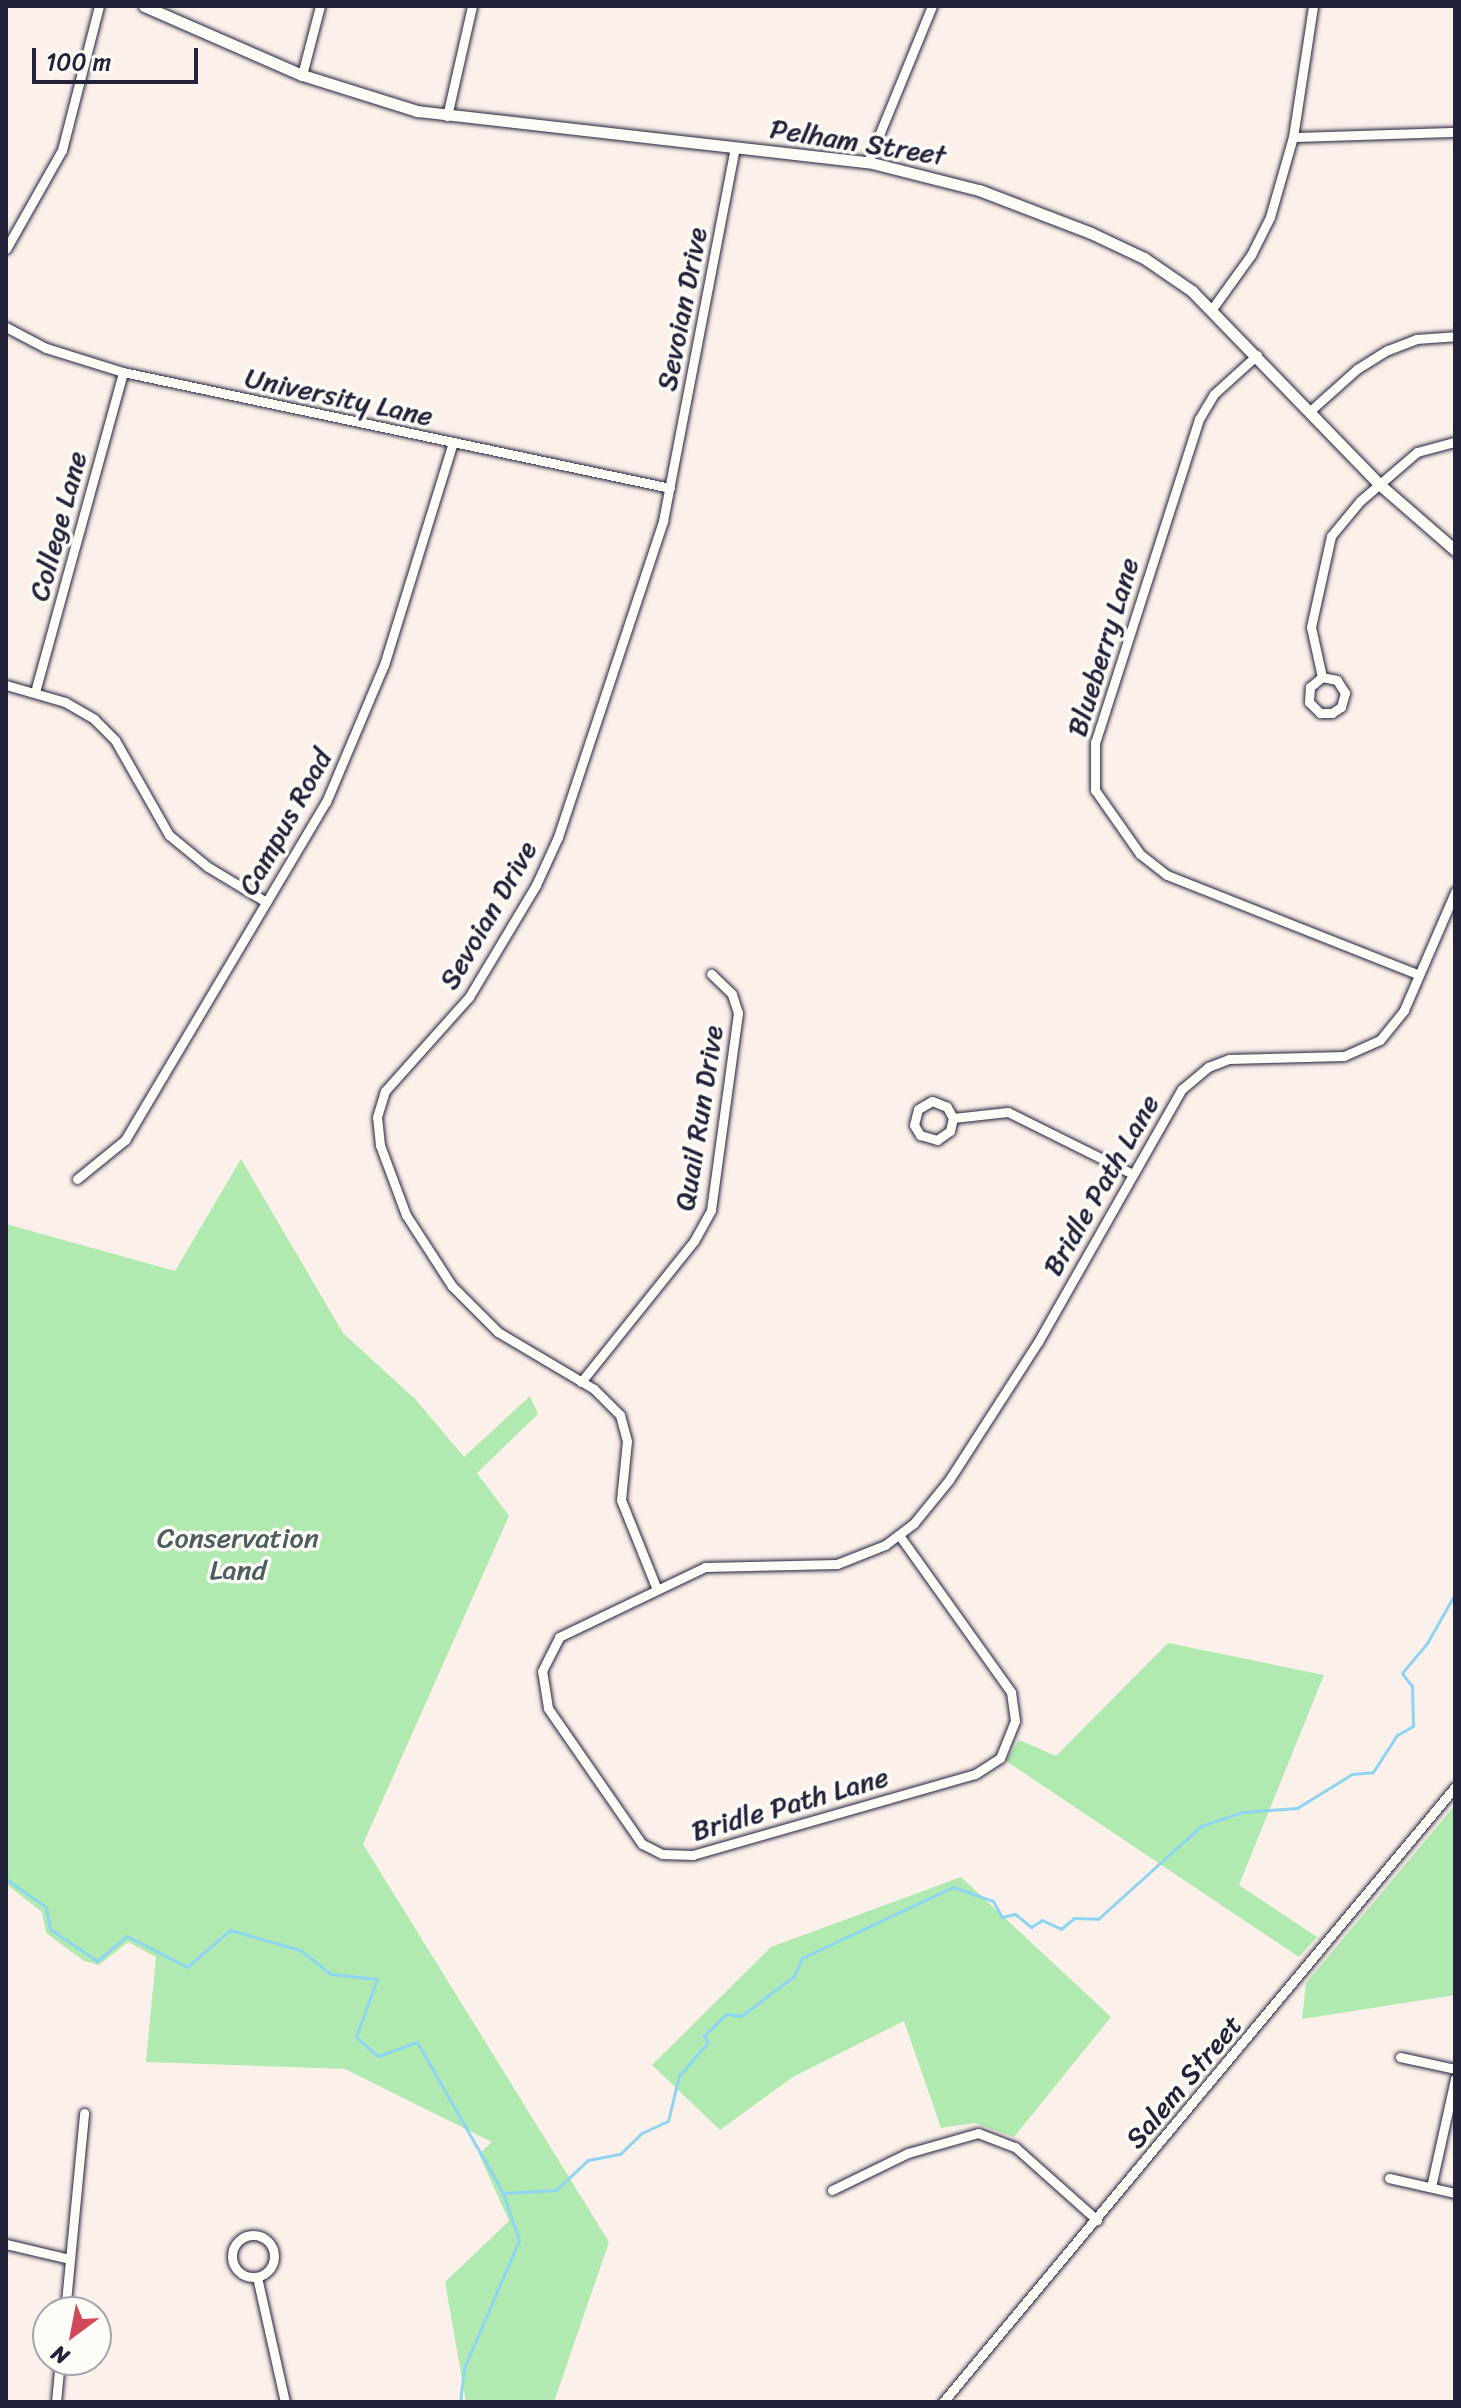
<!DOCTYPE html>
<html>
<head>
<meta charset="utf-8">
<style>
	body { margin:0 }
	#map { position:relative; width:1461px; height:2408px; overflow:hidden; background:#fcf0eb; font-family:Sriracha,sans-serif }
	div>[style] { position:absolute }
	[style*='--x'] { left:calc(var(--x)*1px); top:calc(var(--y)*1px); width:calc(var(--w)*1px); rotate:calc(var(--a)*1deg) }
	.green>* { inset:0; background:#b0eab0 }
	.stream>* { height:3px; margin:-1.5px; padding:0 1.5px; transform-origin:1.5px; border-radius:1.5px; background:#8fd5f1 }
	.roads { filter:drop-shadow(0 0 2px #22223b) drop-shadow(0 0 2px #22223b) }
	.minor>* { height:9px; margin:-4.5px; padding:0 4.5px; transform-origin:4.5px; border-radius:4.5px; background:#fdfcf7 }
	.minor>.ring { margin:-4.5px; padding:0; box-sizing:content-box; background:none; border:9px solid #fdfcf7; border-radius:50% }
	.tertiary>* { height:11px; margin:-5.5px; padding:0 5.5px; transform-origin:5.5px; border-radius:5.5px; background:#fdfcf7 }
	span { translate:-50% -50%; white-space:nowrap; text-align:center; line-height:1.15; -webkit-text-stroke:7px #fdfcf7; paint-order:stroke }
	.street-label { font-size:28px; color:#22223b }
	.park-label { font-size:28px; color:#4d5e5e }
	.frame { position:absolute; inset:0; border:8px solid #22223b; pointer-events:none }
	.north { position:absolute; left:32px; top:2296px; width:80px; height:80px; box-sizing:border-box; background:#fdfcf7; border:2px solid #a5a5ac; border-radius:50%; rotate:212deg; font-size:22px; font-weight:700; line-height:32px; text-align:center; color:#22223b }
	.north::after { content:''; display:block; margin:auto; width:28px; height:36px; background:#d1495b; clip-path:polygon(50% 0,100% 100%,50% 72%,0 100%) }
	.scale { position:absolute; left:32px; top:48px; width:166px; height:36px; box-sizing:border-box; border:4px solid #22223b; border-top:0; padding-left:10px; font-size:24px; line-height:28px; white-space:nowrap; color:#22223b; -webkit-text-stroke:6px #fdfcf7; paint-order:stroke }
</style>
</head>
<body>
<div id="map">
	<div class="green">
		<div style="clip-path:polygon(241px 1159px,343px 1333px,416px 1400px,464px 1457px,530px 1396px,538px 1414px,477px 1473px,509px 1516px,363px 1844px,609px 2242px,554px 2402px,466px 2402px,445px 2282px,509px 2221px,479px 2154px,492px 2142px,345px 2069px,146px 2062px,156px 1957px,128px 1942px,99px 1965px,84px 1961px,46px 1933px,42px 1912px,6px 1884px,6px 1224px,175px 1271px)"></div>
		<div style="clip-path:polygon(1168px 1643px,1324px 1675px,1239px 1885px,1317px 1937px,1299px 1957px,1006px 1761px,1019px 1740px,1056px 1756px)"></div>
		<div style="clip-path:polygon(1455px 1805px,1455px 1995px,1302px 2019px,1306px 1983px)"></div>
		<div style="clip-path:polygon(961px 1877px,1111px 2017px,1014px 2137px,975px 2123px,941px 2128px,904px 2021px,793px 2077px,720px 2130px,652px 2065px,771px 1947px)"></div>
	</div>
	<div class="stream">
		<div style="--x:6;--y:1879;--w:49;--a:35"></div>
		<div style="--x:46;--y:1907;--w:22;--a:80"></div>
		<div style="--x:50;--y:1929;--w:57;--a:34.2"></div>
		<div style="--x:97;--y:1961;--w:39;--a:-40"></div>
		<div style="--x:127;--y:1936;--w:68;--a:27.3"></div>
		<div style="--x:187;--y:1967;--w:57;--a:-40.7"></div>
		<div style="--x:230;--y:1930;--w:73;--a:15.9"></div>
		<div style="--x:300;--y:1950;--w:39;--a:38"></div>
		<div style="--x:331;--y:1974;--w:46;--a:6.2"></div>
		<div style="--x:377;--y:1979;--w:62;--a:109.9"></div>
		<div style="--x:356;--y:2037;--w:29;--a:41"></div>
		<div style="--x:378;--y:2056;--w:41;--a:-19.7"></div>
		<div style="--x:417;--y:2042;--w:174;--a:60.3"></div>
		<div style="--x:503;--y:2193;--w:53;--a:-3.2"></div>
		<div style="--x:556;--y:2190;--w:44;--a:-43.2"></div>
		<div style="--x:588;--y:2160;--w:33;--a:-11"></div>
		<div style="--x:620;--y:2154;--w:30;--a:-44"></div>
		<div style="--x:642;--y:2133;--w:29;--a:-25"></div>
		<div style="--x:668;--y:2121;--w:46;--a:-76.3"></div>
		<div style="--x:679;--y:2076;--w:45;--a:-49.5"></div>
		<div style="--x:708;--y:2042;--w:7;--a:-124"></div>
		<div style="--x:704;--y:2036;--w:31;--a:-45"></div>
		<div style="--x:726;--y:2014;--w:15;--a:8"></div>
		<div style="--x:741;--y:2016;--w:66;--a:-37"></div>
		<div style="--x:794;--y:1976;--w:20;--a:-66"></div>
		<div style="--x:802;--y:1958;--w:167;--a:-25.2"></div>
		<div style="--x:953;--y:1887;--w:42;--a:19.3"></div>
		<div style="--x:993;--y:1901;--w:18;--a:61"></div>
		<div style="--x:1002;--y:1917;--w:13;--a:-13"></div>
		<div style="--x:1015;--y:1914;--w:21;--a:39"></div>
		<div style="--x:1031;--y:1927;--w:13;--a:-32"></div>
		<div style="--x:1042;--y:1920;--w:21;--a:25"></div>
		<div style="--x:1061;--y:1929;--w:17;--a:-40"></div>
		<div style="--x:1074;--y:1918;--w:24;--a:2"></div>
		<div style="--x:1098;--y:1919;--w:139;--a:-42.1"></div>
		<div style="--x:1201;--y:1826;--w:43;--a:-18.9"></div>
		<div style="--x:1242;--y:1812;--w:55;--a:-4.2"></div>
		<div style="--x:1297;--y:1808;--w:65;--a:-31.7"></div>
		<div style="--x:1352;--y:1774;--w:21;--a:-5"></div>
		<div style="--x:1373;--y:1772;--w:44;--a:-57"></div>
		<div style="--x:1397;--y:1735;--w:18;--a:-29"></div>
		<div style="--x:1413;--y:1726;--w:40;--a:-91.4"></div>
		<div style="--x:1412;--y:1686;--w:16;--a:-128"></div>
		<div style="--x:1402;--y:1673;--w:39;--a:-50"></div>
		<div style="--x:1427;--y:1643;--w:56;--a:-60.3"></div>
		<div style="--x:460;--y:2402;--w:34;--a:-83"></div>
		<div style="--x:464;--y:2368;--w:139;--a:-66.7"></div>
		<div style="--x:519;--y:2240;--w:50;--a:-108.8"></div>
	</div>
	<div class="roads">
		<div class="minor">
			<div style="--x:302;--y:75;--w:71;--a:-75.4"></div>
			<div style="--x:447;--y:116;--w:113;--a:-77.2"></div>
			<div style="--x:1293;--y:137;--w:162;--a:-1.8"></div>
			<div style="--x:868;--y:162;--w:169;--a:-67.7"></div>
			<div style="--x:6;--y:249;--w:114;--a:-60.5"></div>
			<div style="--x:62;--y:150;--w:149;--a:-75.6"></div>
			<div style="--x:1212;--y:309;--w:67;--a:-54.2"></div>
			<div style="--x:1251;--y:255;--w:42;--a:-63.4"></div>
			<div style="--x:1270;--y:217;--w:83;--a:-74"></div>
			<div style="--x:1293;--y:137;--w:133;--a:-81.3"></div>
			<div style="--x:6;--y:327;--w:45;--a:27.7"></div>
			<div style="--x:46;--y:348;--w:81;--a:17.3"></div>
			<div style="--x:123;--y:372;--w:559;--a:11.97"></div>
			<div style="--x:1257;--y:355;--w:58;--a:137.8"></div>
			<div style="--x:1214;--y:394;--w:29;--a:121"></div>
			<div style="--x:1199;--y:419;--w:339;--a:107.8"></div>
			<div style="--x:1095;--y:742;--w:48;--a:90"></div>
			<div style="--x:1095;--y:790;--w:78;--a:54.9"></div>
			<div style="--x:1140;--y:854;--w:34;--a:38"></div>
			<div style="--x:1167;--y:875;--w:271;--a:21.6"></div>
			<div style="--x:1310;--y:411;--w:63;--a:-41.8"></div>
			<div style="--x:1357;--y:369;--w:36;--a:-32"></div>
			<div style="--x:1388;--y:350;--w:30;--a:-21"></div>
			<div style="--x:1416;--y:339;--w:39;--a:-4"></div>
			<div style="--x:1322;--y:677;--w:16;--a:140"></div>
			<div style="--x:1310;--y:687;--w:15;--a:94"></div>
			<div style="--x:1309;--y:702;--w:16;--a:45"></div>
			<div style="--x:1320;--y:713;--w:12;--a:0"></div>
			<div style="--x:1332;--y:713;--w:11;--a:-34"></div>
			<div style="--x:1341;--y:707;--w:15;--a:-74"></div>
			<div style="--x:1345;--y:693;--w:15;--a:-122"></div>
			<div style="--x:1337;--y:680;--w:15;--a:-169"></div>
			<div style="--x:1322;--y:677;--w:51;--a:-102.4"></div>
			<div style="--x:1311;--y:627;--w:93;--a:-77.6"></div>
			<div style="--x:1331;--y:536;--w:45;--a:-50.4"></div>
			<div style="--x:1360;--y:501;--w:75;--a:-40.7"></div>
			<div style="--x:1417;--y:452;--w:39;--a:-15"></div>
			<div style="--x:6;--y:685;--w:61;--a:16.1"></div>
			<div style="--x:65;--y:702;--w:34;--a:30"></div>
			<div style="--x:94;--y:719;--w:30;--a:45"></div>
			<div style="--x:115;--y:740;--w:109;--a:60.4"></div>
			<div style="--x:169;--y:835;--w:50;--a:39.4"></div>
			<div style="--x:208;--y:867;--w:68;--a:31.1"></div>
			<div style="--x:35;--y:692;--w:332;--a:-74.6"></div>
			<div style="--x:953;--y:1118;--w:13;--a:-119"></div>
			<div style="--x:947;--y:1107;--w:16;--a:-158"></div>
			<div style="--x:932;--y:1101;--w:16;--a:150"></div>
			<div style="--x:918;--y:1109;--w:16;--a:104"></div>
			<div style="--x:914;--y:1125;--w:12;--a:59"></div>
			<div style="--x:920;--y:1135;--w:18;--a:16"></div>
			<div style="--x:937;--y:1140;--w:16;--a:-35"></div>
			<div style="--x:950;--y:1131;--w:13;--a:-77"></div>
			<div style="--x:953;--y:1118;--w:55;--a:-6.2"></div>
			<div style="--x:1008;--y:1112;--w:137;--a:26.4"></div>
			<div style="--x:77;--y:1179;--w:62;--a:-39.1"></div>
			<div style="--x:125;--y:1140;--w:393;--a:-59.3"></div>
			<div style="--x:326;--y:802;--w:149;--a:-67.1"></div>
			<div style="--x:384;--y:665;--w:230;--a:-72.8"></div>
			<div style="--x:581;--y:1382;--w:181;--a:-51.3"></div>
			<div style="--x:694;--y:1241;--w:35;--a:-61"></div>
			<div style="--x:711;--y:1210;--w:199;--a:-82.2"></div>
			<div style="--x:738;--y:1013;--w:20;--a:-108"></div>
			<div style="--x:732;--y:994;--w:29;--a:-136"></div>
			<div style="--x:899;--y:1535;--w:193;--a:54.5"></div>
			<div style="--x:1011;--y:1692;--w:29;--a:82"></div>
			<div style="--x:1015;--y:1721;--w:40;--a:112"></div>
			<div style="--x:1000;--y:1758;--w:30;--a:147"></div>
			<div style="--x:975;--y:1774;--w:293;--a:164"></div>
			<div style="--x:693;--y:1855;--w:31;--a:-178"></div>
			<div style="--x:662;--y:1854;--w:22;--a:-153"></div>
			<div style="--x:642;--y:1844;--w:165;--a:-124.7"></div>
			<div style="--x:548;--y:1708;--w:37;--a:-99"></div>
			<div style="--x:542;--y:1671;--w:38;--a:-63"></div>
			<div style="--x:559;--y:1637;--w:162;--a:-25.6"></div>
			<div style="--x:705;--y:1567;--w:132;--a:-1.3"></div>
			<div style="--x:837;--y:1564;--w:52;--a:-21.6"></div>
			<div style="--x:885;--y:1545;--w:36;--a:-37"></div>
			<div style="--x:914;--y:1523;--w:55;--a:-50.9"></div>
			<div style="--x:949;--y:1480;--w:164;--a:-57.2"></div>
			<div style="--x:1038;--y:1342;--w:291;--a:-60.4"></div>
			<div style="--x:1182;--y:1089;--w:34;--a:-40"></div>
			<div style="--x:1208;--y:1067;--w:22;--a:-21"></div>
			<div style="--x:1229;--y:1059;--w:115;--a:-1.5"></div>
			<div style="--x:1344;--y:1056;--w:39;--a:-24"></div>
			<div style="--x:1380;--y:1040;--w:38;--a:-51"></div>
			<div style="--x:1404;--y:1010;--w:129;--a:-66.6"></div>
			<div style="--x:656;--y:1587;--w:94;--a:-111.9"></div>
			<div style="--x:621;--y:1500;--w:59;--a:-84.2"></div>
			<div style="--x:627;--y:1441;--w:27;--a:-105"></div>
			<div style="--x:620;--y:1415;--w:37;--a:-135"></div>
			<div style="--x:594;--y:1389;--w:112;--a:-149.3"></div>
			<div style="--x:498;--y:1332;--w:65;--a:-135"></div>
			<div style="--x:452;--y:1286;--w:85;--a:-122.9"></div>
			<div style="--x:406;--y:1215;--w:75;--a:-110.4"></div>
			<div style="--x:380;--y:1145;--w:28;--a:-96"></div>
			<div style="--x:377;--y:1117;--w:27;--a:-73"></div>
			<div style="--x:385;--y:1091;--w:126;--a:-48.2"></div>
			<div style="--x:469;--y:997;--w:131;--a:-59.1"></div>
			<div style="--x:536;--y:885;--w:53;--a:-65.4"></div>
			<div style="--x:558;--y:837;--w:333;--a:-71.6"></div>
			<div style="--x:663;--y:521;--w:381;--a:-79.1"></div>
			<div style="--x:1400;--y:2057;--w:56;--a:12.3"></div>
			<div style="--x:1389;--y:2178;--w:68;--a:12.8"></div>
			<div style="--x:1431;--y:2187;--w:111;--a:-77.5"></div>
			<div style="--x:832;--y:2190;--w:85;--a:-26"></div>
			<div style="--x:908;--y:2153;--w:73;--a:-15.9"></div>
			<div style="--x:978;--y:2133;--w:40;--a:21"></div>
			<div style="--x:1015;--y:2147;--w:110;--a:41.7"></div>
			<div class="ring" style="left:232px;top:2235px;width:33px;height:33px"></div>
			<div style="--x:6;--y:2244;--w:66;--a:13.2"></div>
			<div style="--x:257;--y:2277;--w:128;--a:77.4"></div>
			<div style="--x:65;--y:2312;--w:200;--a:-84.5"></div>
			<div style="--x:56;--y:2402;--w:42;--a:-84.6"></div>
			<div style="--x:943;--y:2402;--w:800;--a:-50.22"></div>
		</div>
		<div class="tertiary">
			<div style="--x:144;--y:6;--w:172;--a:23.6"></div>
			<div style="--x:302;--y:75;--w:121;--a:17.4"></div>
			<div style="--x:417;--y:111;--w:454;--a:6.5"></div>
			<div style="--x:868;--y:162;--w:114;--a:14.2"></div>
			<div style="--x:979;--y:190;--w:120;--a:21"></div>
			<div style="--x:1091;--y:233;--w:59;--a:25.3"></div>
			<div style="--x:1144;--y:258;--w:58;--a:34.5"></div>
			<div style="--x:1192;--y:291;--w:269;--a:45.9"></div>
			<div style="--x:1379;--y:484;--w:101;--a:41"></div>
		</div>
	</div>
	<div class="street-label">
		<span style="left:858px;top:142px;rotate:9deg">Pelham Street</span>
		<span style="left:682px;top:309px;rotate:-79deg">Sevoian Drive</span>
		<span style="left:339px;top:397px;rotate:12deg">University Lane</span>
		<span style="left:58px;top:526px;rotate:-75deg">College Lane</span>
		<span style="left:1103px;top:647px;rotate:-73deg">Blueberry Lane</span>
		<span style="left:285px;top:822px;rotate:-61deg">Campus Road</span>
		<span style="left:488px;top:915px;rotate:-60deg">Sevoian Drive</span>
		<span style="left:699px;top:1118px;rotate:-81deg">Quail Run Drive</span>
		<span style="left:1101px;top:1185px;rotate:-60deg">Bridle Path Lane</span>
		<span style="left:790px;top:1804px;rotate:-16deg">Bridle Path Lane</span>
		<span style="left:1184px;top:2082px;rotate:-50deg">Salem Street</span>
	</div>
	<div class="park-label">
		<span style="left:238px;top:1554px">Conservation<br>Land</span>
	</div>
	<div class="frame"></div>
	<div class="north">N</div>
	<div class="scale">100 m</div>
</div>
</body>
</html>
